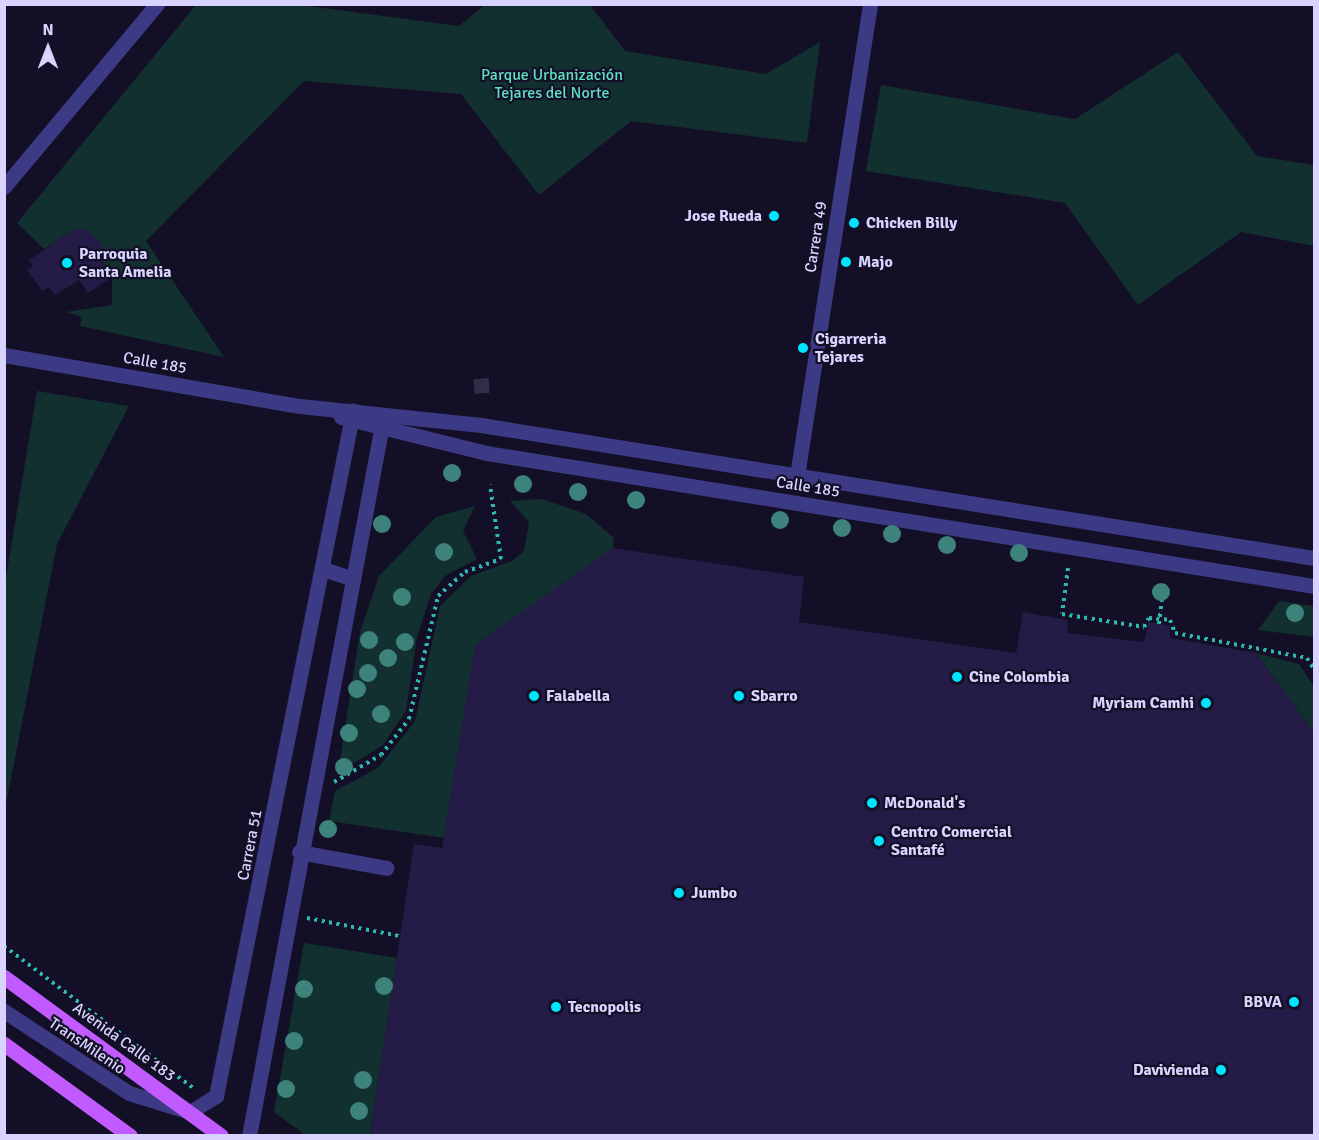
<!DOCTYPE html>
<html>
<head>
<meta charset="utf-8">
<style>
	body { margin:0 }
	#map { position:relative; width:1319px; height:1140px; overflow:hidden; background:#130f26; font-family:Signika,sans-serif }
	div>[style] { position:absolute }
	[style*='--x'] { left:calc(var(--x)*1px); top:calc(var(--y)*1px); width:calc(var(--w)*1px); rotate:calc(var(--a)*1deg) }
	.green>* { inset:0; background:#12302f }
	.building>* { inset:0; background:#241b47 }
	.minor-tunnel>* { height:15px; margin-top:-7.5px; transform-origin:0; background:repeating-linear-gradient(90deg,#312d47 0 15px,transparent 0 23px) }
	.path>* { height:4px; margin-top:-2px; transform-origin:0; background:repeating-linear-gradient(90deg,#2fb8b0 0 3px,transparent 0 7.5px) }
	.minor>* { height:15px; margin:-7.5px; padding:0 7.5px; transform-origin:7.5px; border-radius:7.5px; background:#3d3a85 }
	.major>* { height:15px; margin:-7.5px; padding:0 7.5px; transform-origin:7.5px; border-radius:7.5px; background:#c25bff }
	.trees>* { width:18px; height:18px; margin:-9px; border-radius:50%; background:#3d827b }
	.dots>* { width:16px; height:16px; translate:-50% -50%; box-sizing:border-box; border:3px solid #130f26; border-radius:50% }
	span { translate:-50% -50%; white-space:nowrap; text-align:center; line-height:1.15; -webkit-text-stroke:4.5px #130f26; paint-order:stroke }
	.park-label { font-size:16px; color:#5fe0c0 }
	.poi-label { font-size:16px; color:#d9d4ff; font-weight:700 }
	.right { translate:-100% -50%; text-align:right }
	.left { translate:0 -50%; text-align:left }
	.street-label { font-size:16px; color:#d9d4ff }
	.frame { position:absolute; inset:0; border:6px solid #d9d4ff; pointer-events:none }
	.north { position:absolute; left:18px; top:18px; width:60px; height:60px; -webkit-text-stroke:4px #130f26; paint-order:stroke; rotate:0deg; font-size:16px; font-weight:700; line-height:24px; text-align:center; color:#d9d4ff }
	.north::after { content:''; display:block; margin:auto; width:21px; height:27px; background:#d9d4ff; clip-path:polygon(50% 0,100% 100%,50% 72%,0 100%) }
</style>
</head>
<body>
<div id="map">
	<div class="green">
		<div style="clip-path:polygon(196px 5px,300px 5px,459px 26px,485px 5px,590px 5px,625px 51px,766px 74px,820px 42px,807px 143px,631px 121px,539px 195px,461px 94px,304px 81px,146px 241px,224px 357px,80px 326px,82px 317px,66px 312px,112px 305px,112px 277px,100px 258px,103px 245px,88px 231px,73px 230px,44px 249px,17px 223px)"></div>
		<div style="clip-path:polygon(1178px 52px,1257px 156px,1314px 165px,1314px 246px,1241px 232px,1138px 305px,1065px 203px,866px 171px,881px 85px,1075px 119px)"></div>
		<div style="clip-path:polygon(37px 391px,129px 406px,57px 544px,5px 809px,5px 583px)"></div>
		<div style="clip-path:polygon(542px 499px,586px 514px,614px 538px,613px 548px,444px 838px,329px 821px,335px 791px,378px 768px,415px 721px,440px 606px,471px 576px,512px 561px,524px 551px,529px 522px,510px 501px)"></div>
		<div style="clip-path:polygon(475px 506px,463px 531px,477px 559px,445px 576px,431px 594px,417px 637px,406px 711px,383px 745px,338px 773px,360px 632px,379px 576px,436px 517px)"></div>
		<div style="clip-path:polygon(1279px 601px,1314px 606px,1314px 637px,1258px 630px)"></div>
		<div style="clip-path:polygon(1256px 653px,1299px 664px,1314px 686px,1314px 733px)"></div>
		<div style="clip-path:polygon(304px 943px,397px 958px,370px 1135px,305px 1135px,274px 1112px)"></div>
	</div>
	<div class="building">
		<div style="clip-path:polygon(73px 230px,88px 230px,103px 245px,100px 258px,112px 277px,88px 293px,79px 280px,55px 295px,49px 287px,42px 291px,27px 270px,33px 266px,29px 260px)"></div>
		<div style="clip-path:polygon(613px 548px,804px 577px,799px 622px,1016px 653px,1023px 612px,1068px 620px,1067px 633px,1144px 642px,1149px 622px,1170px 626px,1170px 638px,1256px 653px,1314px 733px,1314px 1136px,370px 1136px,414px 844px,442px 848px,475px 645px)"></div>
	</div>
	<div class="minor-tunnel">
		<div style="--x:481;--y:378;--w:15;--a:86"></div>
	</div>
	<div class="path">
		<div style="--x:1068;--y:568;--w:46;--a:97.4"></div>
		<div style="--x:1062;--y:614;--w:83;--a:9"></div>
		<div style="--x:1144;--y:627;--w:10;--a:-61"></div>
		<div style="--x:1149;--y:618;--w:21;--a:5"></div>
		<div style="--x:1170;--y:620;--w:14;--a:69"></div>
		<div style="--x:1175;--y:633;--w:134;--a:10.7"></div>
		<div style="--x:1307;--y:658;--w:13;--a:58"></div>
		<div style="--x:1159;--y:624;--w:43;--a:-83.4"></div>
		<div style="--x:334;--y:782;--w:54;--a:-29.9"></div>
		<div style="--x:381;--y:755;--w:46;--a:-52.1"></div>
		<div style="--x:409;--y:719;--w:126;--a:-76.7"></div>
		<div style="--x:438;--y:596;--w:36;--a:-42"></div>
		<div style="--x:465;--y:572;--w:38;--a:-20"></div>
		<div style="--x:501;--y:559;--w:75;--a:-98.5"></div>
		<div style="--x:307;--y:918;--w:95;--a:11"></div>
		<div style="--x:4;--y:946;--w:236;--a:36.9"></div>
	</div>
	<div class="minor">
		<div style="--x:4;--y:187;--w:239;--a:-50.1"></div>
		<div style="--x:4;--y:355;--w:300;--a:9.8"></div>
		<div style="--x:300;--y:406;--w:182;--a:6"></div>
		<div style="--x:481;--y:425;--w:844;--a:9.07"></div>
		<div style="--x:341;--y:417;--w:149;--a:13.9"></div>
		<div style="--x:486;--y:453;--w:839;--a:9.13"></div>
		<div style="--x:797;--y:476;--w:478;--a:-81.2"></div>
		<div style="--x:323;--y:569;--w:32;--a:18"></div>
		<div style="--x:299;--y:852;--w:89;--a:10.3"></div>
		<div style="--x:4;--y:1011;--w:149;--a:33.3"></div>
		<div style="--x:129;--y:1093;--w:64;--a:17.3"></div>
		<div style="--x:190;--y:1112;--w:31;--a:-32"></div>
		<div style="--x:216;--y:1096;--w:699;--a:-78.69"></div>
		<div style="--x:249;--y:1136;--w:729;--a:-79.41"></div>
	</div>
	<div class="major">
		<div style="--x:4;--y:977;--w:269;--a:36.2"></div>
		<div style="--x:4;--y:1044;--w:156;--a:36.1"></div>
	</div>
	<div class="trees">
		<div style="left:452px;top:473px"></div>
		<div style="left:523px;top:484px"></div>
		<div style="left:578px;top:492px"></div>
		<div style="left:636px;top:500px"></div>
		<div style="left:780px;top:520px"></div>
		<div style="left:382px;top:524px"></div>
		<div style="left:842px;top:528px"></div>
		<div style="left:892px;top:534px"></div>
		<div style="left:947px;top:545px"></div>
		<div style="left:444px;top:552px"></div>
		<div style="left:1019px;top:553px"></div>
		<div style="left:1161px;top:592px"></div>
		<div style="left:402px;top:597px"></div>
		<div style="left:1295px;top:613px"></div>
		<div style="left:369px;top:640px"></div>
		<div style="left:405px;top:642px"></div>
		<div style="left:388px;top:658px"></div>
		<div style="left:368px;top:673px"></div>
		<div style="left:357px;top:689px"></div>
		<div style="left:381px;top:714px"></div>
		<div style="left:349px;top:733px"></div>
		<div style="left:344px;top:767px"></div>
		<div style="left:328px;top:829px"></div>
		<div style="left:384px;top:986px"></div>
		<div style="left:304px;top:989px"></div>
		<div style="left:294px;top:1041px"></div>
		<div style="left:363px;top:1080px"></div>
		<div style="left:286px;top:1089px"></div>
		<div style="left:359px;top:1111px"></div>
	</div>
	<div class="dots">
		<div style="left:774px;top:216px;background:#00e5ff"></div>
		<div style="left:854px;top:223px;background:#00e5ff"></div>
		<div style="left:846px;top:262px;background:#00e5ff"></div>
		<div style="left:67px;top:263px;background:#00e5ff"></div>
		<div style="left:803px;top:348px;background:#00e5ff"></div>
		<div style="left:957px;top:677px;background:#00e5ff"></div>
		<div style="left:534px;top:696px;background:#00e5ff"></div>
		<div style="left:739px;top:696px;background:#00e5ff"></div>
		<div style="left:1206px;top:703px;background:#00e5ff"></div>
		<div style="left:872px;top:803px;background:#00e5ff"></div>
		<div style="left:879px;top:841px;background:#00e5ff"></div>
		<div style="left:679px;top:893px;background:#00e5ff"></div>
		<div style="left:1294px;top:1002px;background:#00e5ff"></div>
		<div style="left:556px;top:1007px;background:#00e5ff"></div>
		<div style="left:1221px;top:1070px;background:#00e5ff"></div>
	</div>
	<div class="park-label">
		<span style="left:552px;top:84px">Parque Urbanización<br>Tejares del Norte</span>
	</div>
	<div class="poi-label">
		<span class="right" style="left:762px;top:216px">Jose Rueda</span>
		<span class="left" style="left:866px;top:223px">Chicken Billy</span>
		<span class="left" style="left:79px;top:263px">Parroquia<br>Santa Amelia</span>
		<span class="left" style="left:858px;top:262px">Majo</span>
		<span class="left" style="left:815px;top:348px">Cigarreria<br>Tejares</span>
		<span class="left" style="left:969px;top:677px">Cine Colombia</span>
		<span class="left" style="left:546px;top:696px">Falabella</span>
		<span class="left" style="left:751px;top:696px">Sbarro</span>
		<span class="right" style="left:1194px;top:703px">Myriam Camhi</span>
		<span class="left" style="left:884px;top:803px">McDonald's</span>
		<span class="left" style="left:891px;top:841px">Centro Comercial<br>Santafé</span>
		<span class="left" style="left:691px;top:893px">Jumbo</span>
		<span class="right" style="left:1282px;top:1002px">BBVA</span>
		<span class="left" style="left:568px;top:1007px">Tecnopolis</span>
		<span class="right" style="left:1209px;top:1070px">Davivienda</span>
	</div>
	<div class="street-label">
		<span style="left:816px;top:237px;rotate:-81deg">Carrera 49</span>
		<span style="left:155px;top:363px;rotate:10deg">Calle 185</span>
		<span style="left:808px;top:487px;rotate:9deg">Calle 185</span>
		<span style="left:250px;top:845px;rotate:-79deg">Carrera 51</span>
		<span style="left:124px;top:1042px;rotate:36deg">Avenida Calle 183</span>
		<span style="left:87px;top:1046px;rotate:34deg">TransMilenio</span>
	</div>
	<div class="frame"></div>
	<div class="north">N</div>
</div>
</body>
</html>
